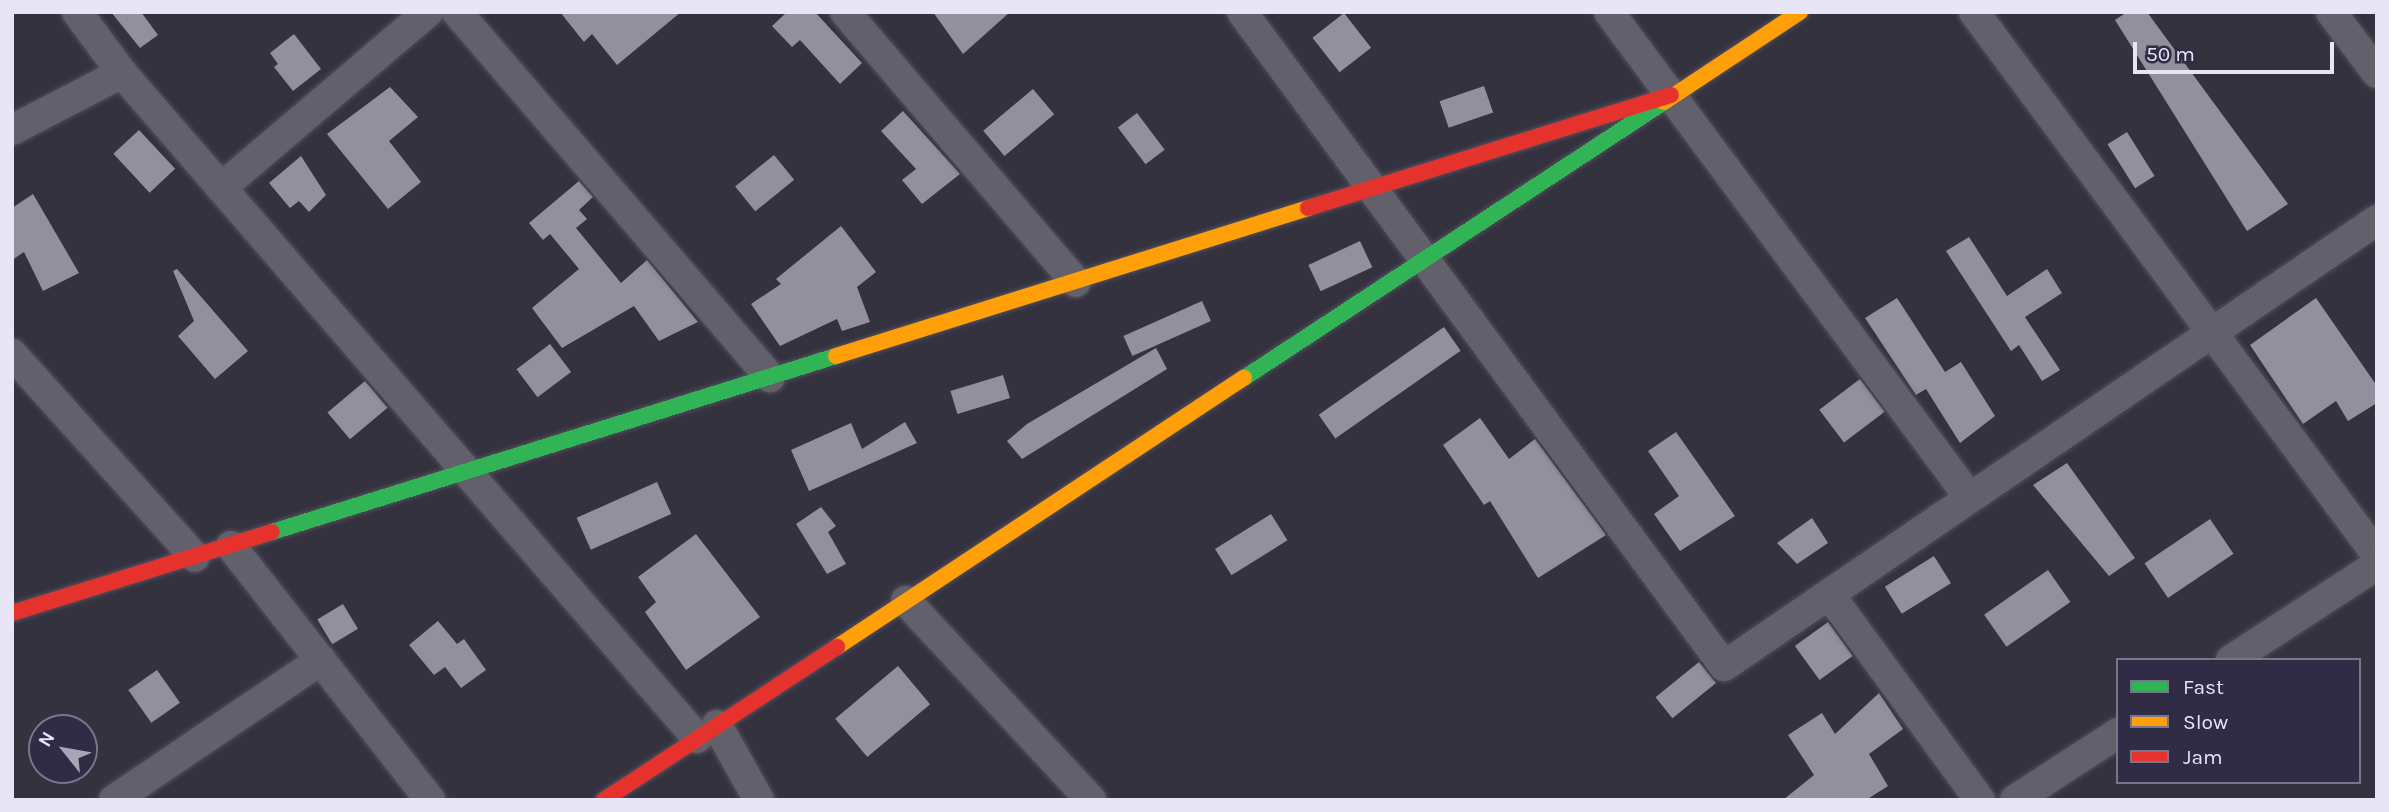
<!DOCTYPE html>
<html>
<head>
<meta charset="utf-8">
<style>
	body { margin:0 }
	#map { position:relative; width:2389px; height:812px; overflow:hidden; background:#34323f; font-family:Karla,sans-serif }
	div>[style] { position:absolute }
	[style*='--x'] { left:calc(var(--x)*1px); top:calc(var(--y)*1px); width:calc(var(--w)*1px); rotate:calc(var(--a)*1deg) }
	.building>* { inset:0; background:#92909c; transform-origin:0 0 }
	.roads { filter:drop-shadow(0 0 2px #514f5c) drop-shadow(0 0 2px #514f5c) }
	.street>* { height:30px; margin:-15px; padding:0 15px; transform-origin:15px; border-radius:15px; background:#62606b }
	.fast>* { height:16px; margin:-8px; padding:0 8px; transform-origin:8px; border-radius:8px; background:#30b455 }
	.slow>* { height:16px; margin:-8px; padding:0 8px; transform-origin:8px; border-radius:8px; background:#ff9f0a }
	.jam>* { height:16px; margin:-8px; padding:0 8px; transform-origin:8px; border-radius:8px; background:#e5322d }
	span { translate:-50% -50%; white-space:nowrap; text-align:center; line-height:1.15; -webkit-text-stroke:7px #302c45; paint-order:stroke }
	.frame { position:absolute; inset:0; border:14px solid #e7e5f6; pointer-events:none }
	.legend { position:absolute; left:2116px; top:658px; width:245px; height:126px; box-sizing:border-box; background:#302c45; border:2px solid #79768c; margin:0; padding:9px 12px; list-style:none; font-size:21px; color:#e7e5f6 }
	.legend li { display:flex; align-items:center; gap:14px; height:35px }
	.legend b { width:35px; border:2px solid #79768c }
	.north { position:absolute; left:28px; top:714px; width:70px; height:70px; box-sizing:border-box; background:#302c45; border:2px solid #79768c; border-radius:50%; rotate:301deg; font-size:19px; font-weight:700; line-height:28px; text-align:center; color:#e7e5f6 }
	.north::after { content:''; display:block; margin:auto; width:24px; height:32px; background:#a8a6b6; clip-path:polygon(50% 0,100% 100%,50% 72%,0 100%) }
	.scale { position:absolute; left:2133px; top:42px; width:201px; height:32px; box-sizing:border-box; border:4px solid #e7e5f6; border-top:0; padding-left:9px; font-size:21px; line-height:24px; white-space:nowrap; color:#e7e5f6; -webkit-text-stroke:5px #302c45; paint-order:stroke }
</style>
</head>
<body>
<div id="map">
	<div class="building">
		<div style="clip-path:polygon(111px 12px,141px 12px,158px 35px,140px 48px)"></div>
		<div style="clip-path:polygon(560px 12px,681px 12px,617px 65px,592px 34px,584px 42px)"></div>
		<div style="clip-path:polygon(787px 12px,815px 12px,862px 63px,840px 84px,800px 40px,792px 47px,772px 26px)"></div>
		<div style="clip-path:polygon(933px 12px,1010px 12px,963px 54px)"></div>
		<div style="clip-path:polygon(2127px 12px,2147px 12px,2288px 204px,2247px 231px,2115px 20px)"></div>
		<div style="left:1344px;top:13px;width:44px;height:40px;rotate:52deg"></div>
		<div style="clip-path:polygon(294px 34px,321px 69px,293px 91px,274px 67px,278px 64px,270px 53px)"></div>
		<div style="left:1484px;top:86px;width:28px;height:47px;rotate:71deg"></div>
		<div style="clip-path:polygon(390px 87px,418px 117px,389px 141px,421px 182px,388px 209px,327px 134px)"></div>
		<div style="left:1033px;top:89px;width:33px;height:65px;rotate:50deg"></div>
		<div style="clip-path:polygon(903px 111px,960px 174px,922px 204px,902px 180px,916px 169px,881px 131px)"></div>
		<div style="left:1137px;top:113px;width:46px;height:24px;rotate:53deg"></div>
		<div style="left:139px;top:130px;width:53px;height:35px;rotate:47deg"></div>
		<div style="left:2127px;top:132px;width:52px;height:23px;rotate:58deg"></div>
		<div style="left:774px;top:155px;width:32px;height:50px;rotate:51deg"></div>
		<div style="clip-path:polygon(301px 156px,326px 195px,309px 212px,299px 201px,290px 208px,269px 183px)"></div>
		<div style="clip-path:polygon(579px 181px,593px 197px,579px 210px,587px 219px,576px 228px,621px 283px,647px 260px,698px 322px,659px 341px,634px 306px,562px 348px,532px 308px,579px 269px,550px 234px,543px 240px,529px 223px)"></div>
		<div style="clip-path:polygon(33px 194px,79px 273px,43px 291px,24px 252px,12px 260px,12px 208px)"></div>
		<div style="clip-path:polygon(841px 226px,876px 272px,857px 287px,870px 322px,842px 331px,837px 319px,780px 346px,751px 304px,781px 284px,776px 279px)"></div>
		<div style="clip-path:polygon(1969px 237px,2007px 296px,2047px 269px,2062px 293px,2025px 317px,2060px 370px,2042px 381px,2019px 345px,2011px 351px,1946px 251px)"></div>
		<div style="left:1360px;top:241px;width:29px;height:57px;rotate:65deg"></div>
		<div style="clip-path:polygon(177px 269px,248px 351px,215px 379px,178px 336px,194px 321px,173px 271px)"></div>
		<div style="clip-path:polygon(1897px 298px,1945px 372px,1961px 362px,1995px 416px,1960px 443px,1926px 389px,1916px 395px,1865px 318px)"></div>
		<div style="clip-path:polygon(2316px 298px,2377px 386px,2377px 403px,2348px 421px,2336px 401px,2303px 424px,2250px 345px)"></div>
		<div style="left:1202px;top:301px;width:22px;height:86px;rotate:66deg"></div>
		<div style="left:1444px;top:327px;width:29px;height:153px;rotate:55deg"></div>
		<div style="left:550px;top:344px;width:35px;height:42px;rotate:53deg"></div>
		<div style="clip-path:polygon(1156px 348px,1167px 369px,1022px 459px,1007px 441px,1027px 424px)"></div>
		<div style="left:1003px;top:375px;width:24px;height:55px;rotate:73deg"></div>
		<div style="left:1860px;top:379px;width:41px;height:51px;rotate:53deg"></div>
		<div style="left:365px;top:381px;width:35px;height:49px;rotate:50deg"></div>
		<div style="clip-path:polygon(1480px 418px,1509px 459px,1535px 439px,1606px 535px,1538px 578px,1490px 501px,1484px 505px,1443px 445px)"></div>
		<div style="clip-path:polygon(905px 422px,917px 443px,809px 491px,791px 450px,851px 423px,862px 449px)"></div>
		<div style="clip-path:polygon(1676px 432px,1735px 516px,1680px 551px,1654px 514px,1679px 496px,1648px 451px)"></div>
		<div style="clip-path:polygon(2067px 463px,2135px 558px,2109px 576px,2033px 485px)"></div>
		<div style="left:657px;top:482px;width:35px;height:88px;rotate:66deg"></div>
		<div style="clip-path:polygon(821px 507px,836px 526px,828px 532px,846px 564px,827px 574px,796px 524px)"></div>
		<div style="left:1271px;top:514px;width:31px;height:66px;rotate:58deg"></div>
		<div style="clip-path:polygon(1812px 518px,1828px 543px,1797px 564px,1777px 543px)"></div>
		<div style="left:2210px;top:519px;width:42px;height:79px;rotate:56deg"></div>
		<div style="clip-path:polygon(696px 534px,760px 617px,686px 670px,645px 612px,656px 602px,638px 577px)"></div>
		<div style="left:1934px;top:556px;width:32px;height:58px;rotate:58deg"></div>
		<div style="left:2048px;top:570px;width:39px;height:78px;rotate:55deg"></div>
		<div style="left:343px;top:604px;width:29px;height:30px;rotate:59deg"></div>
		<div style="clip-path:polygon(438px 621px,457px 644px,464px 639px,486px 670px,461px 688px,445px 667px,434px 675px,409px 645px)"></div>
		<div style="left:1828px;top:622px;width:42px;height:41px;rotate:54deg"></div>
		<div style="left:1699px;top:662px;width:27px;height:56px;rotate:51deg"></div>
		<div style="left:898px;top:666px;width:50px;height:82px;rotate:50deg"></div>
		<div style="left:157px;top:670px;width:40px;height:35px;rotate:55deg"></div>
		<div style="clip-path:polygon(1879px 693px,1903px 729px,1869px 754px,1888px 786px,1866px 800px,1783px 800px,1814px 775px,1788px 735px,1822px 713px,1835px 734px)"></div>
	</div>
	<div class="roads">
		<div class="street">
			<div style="--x:77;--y:12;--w:76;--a:53.6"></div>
			<div style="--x:122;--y:73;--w:879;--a:49.15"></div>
			<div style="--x:457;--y:12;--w:481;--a:49.4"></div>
			<div style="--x:845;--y:12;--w:355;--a:49.5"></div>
			<div style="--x:1242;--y:12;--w:812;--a:53.61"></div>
			<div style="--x:1724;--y:666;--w:791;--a:-34.33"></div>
			<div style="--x:1609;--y:12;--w:605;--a:53.4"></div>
			<div style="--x:1974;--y:12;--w:676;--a:53.42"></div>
			<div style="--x:2331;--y:12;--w:76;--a:53"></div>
			<div style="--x:12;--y:130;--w:124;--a:-27.4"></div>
			<div style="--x:221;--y:188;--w:272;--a:-40.4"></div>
			<div style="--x:12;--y:354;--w:273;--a:48"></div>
			<div style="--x:231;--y:546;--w:323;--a:51.9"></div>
			<div style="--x:1829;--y:594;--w:255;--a:53.8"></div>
			<div style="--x:906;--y:601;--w:272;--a:47.1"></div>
			<div style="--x:2231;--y:660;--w:174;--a:-33.1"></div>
			<div style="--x:717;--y:725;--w:86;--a:60.8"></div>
			<div style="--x:114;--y:800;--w:250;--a:-34.1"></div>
			<div style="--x:2015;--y:800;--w:123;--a:-33"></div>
		</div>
		<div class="fast">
			<div style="--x:1244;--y:378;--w:503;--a:-33.31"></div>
			<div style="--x:272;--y:532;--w:591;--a:-17.33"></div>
		</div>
		<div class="slow">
			<div style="--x:1664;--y:102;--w:163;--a:-33.5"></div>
			<div style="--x:836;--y:356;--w:495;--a:-17.4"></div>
			<div style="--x:837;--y:647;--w:488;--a:-33.5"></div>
		</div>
		<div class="jam">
			<div style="--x:1308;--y:208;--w:380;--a:-17.3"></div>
			<div style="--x:12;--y:613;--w:272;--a:-17.3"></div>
			<div style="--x:604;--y:800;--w:279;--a:-33.3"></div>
		</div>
	</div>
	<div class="frame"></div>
	<ul class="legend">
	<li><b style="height:9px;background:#30b455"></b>Fast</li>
	<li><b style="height:9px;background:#ff9f0a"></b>Slow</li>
	<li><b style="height:9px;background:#e5322d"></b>Jam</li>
	</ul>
	<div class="north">N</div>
	<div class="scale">50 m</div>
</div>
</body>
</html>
